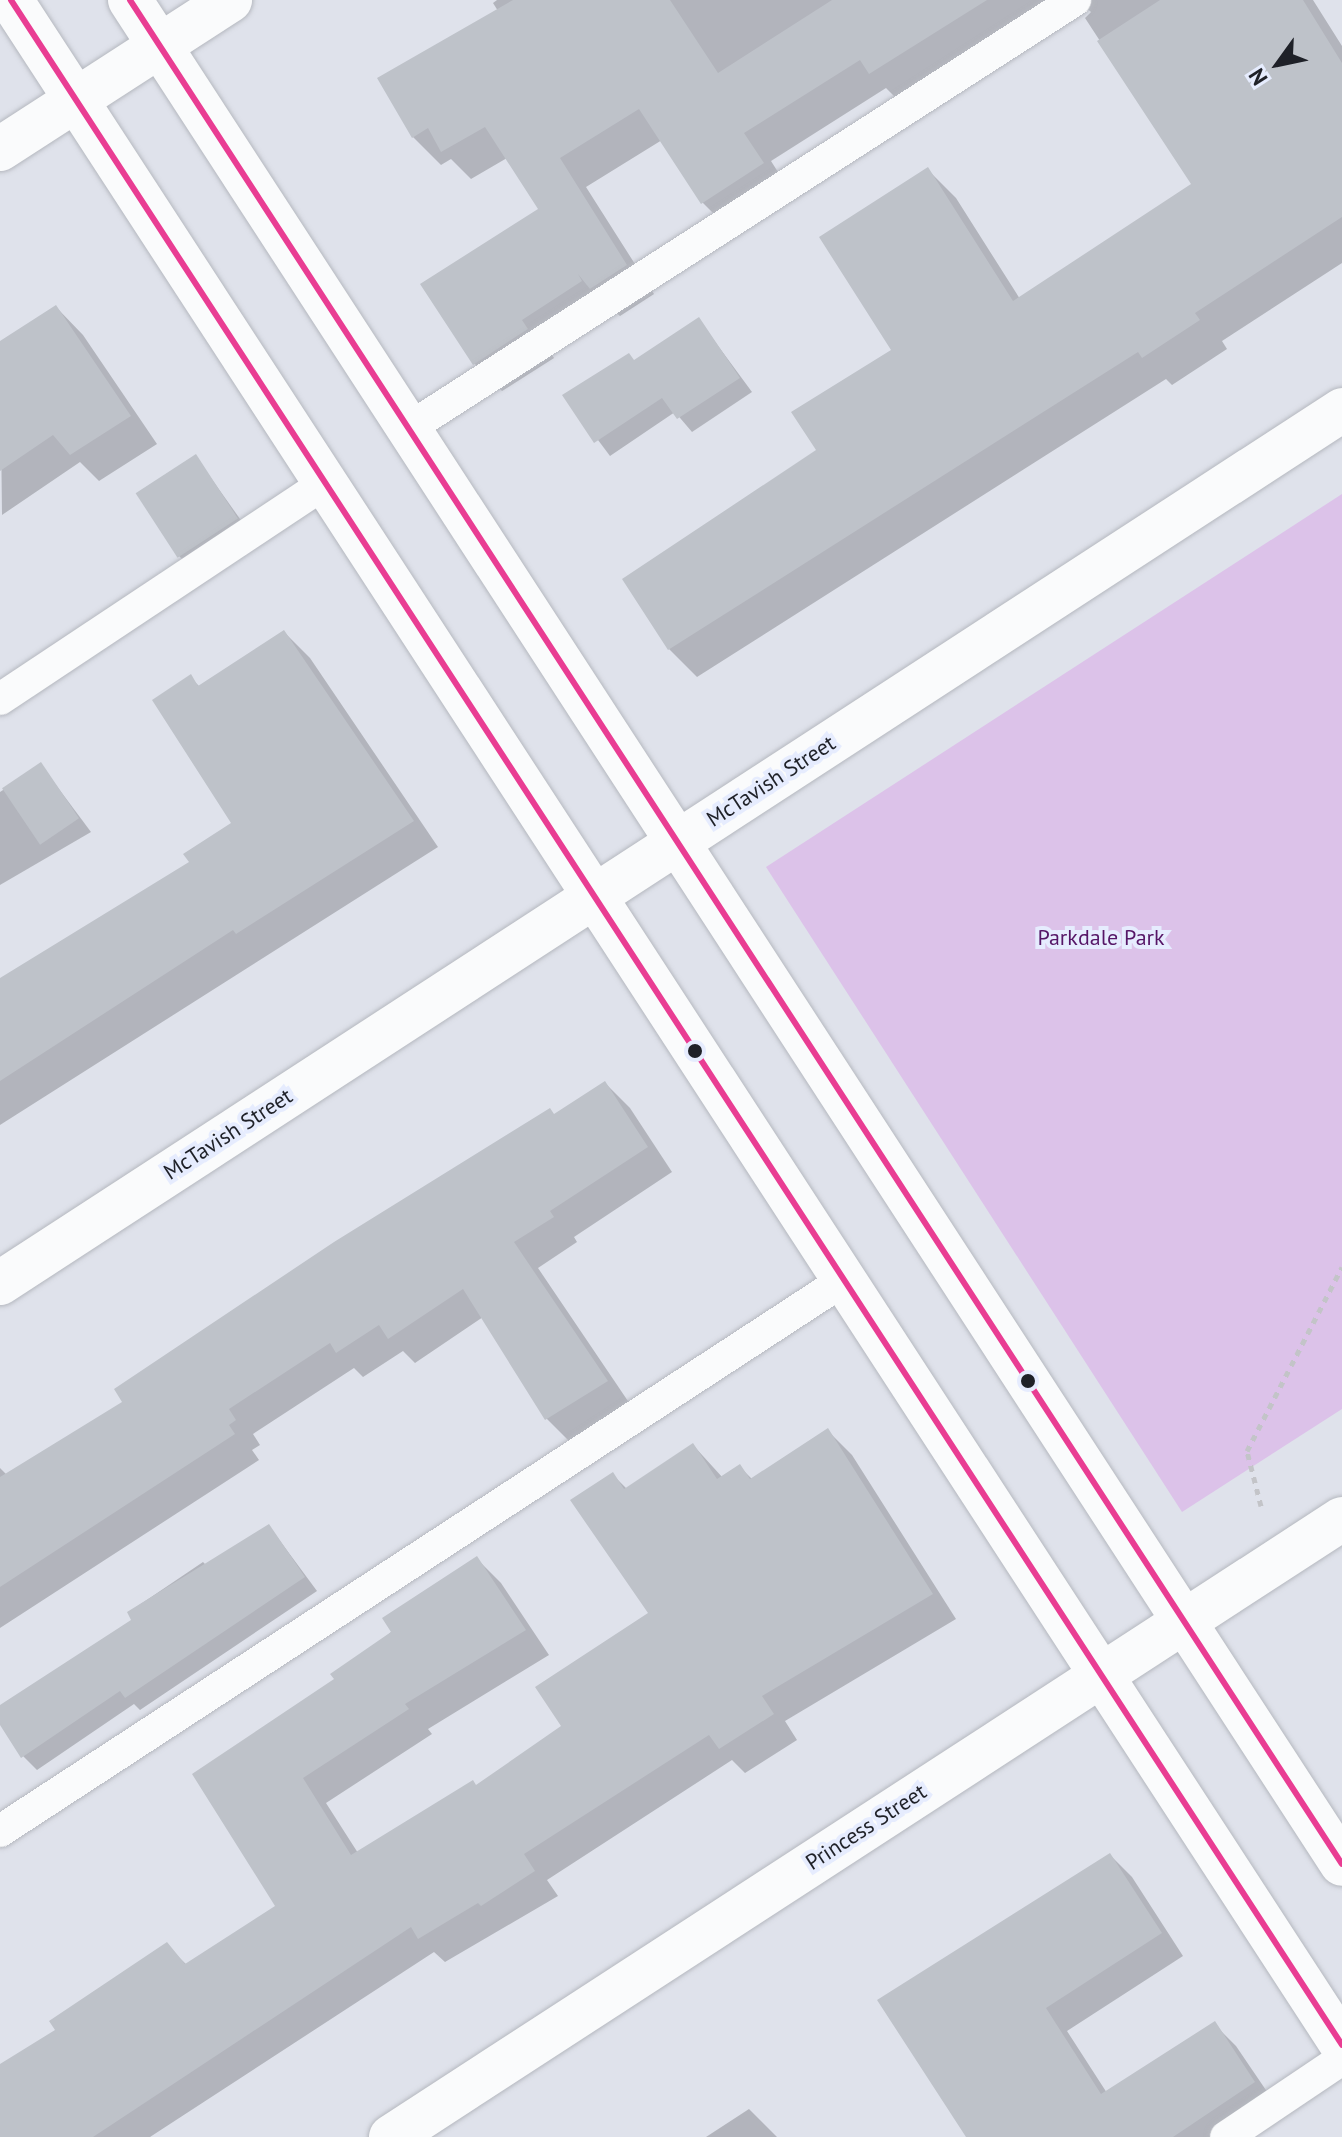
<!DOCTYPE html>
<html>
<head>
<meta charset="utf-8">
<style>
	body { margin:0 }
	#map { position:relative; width:1342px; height:2137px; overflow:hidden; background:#dfe2eb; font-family:"PT Sans",sans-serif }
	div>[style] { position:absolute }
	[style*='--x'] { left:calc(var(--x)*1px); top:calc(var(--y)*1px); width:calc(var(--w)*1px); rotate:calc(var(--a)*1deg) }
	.green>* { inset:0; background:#dcc2e9 }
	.shadow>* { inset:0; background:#0003 }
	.building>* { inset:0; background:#bec2c9; transform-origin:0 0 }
	.path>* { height:5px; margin-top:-2.5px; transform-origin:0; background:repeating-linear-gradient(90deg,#c3c4c8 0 6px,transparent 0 12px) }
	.roads { filter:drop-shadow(0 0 2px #b5b8bf) drop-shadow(0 0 2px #b5b8bf) }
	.service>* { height:32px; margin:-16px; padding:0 16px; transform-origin:16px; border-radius:16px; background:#fafbfc }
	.minor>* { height:44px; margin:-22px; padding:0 22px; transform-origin:22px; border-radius:22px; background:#fafbfc }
	.bus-1>* { height:6px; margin:-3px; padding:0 3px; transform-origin:3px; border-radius:3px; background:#e93d93 }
	.dots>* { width:22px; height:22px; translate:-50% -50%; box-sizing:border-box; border:4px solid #e6ecfe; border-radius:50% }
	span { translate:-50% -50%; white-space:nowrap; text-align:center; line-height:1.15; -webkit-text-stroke:8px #e6ecfe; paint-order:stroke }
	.street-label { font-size:22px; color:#1f2128 }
	.park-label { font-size:22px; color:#561667 }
	.north { position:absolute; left:1238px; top:24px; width:80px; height:80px; -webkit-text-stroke:6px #e6ecfe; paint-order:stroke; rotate:237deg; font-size:22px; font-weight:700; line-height:32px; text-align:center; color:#1f2128 }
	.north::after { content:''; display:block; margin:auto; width:28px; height:36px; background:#1f2128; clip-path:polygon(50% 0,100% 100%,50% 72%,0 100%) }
</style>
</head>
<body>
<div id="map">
	<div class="green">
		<div style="clip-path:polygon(1342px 494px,1342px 1409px,1182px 1512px,766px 867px)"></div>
	</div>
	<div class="shadow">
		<div style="clip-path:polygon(497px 0,1313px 0,1342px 46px,1342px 263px,1222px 341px,1227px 349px,1172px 385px,1166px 379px,697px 677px,669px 649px,894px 351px,928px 170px,956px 198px,1020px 299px,1194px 185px,1085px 18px,1091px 12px,1080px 2px,899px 101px,886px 88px,771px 161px,790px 191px,730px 230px,702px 202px,662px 140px,586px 187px,654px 294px,620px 316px,611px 308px,548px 349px,554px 358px,502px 391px,474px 363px,541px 210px,507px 158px,471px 179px,451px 159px,441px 165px,413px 137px,498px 11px,493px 3px)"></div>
		<div style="clip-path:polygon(56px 307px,83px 335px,157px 444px,99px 481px,80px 462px,2px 515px,0 344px)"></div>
		<div style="clip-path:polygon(699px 320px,752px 392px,692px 432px,675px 412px,610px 456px,565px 396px,635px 362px)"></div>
		<div style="clip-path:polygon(196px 457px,250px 533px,193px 569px,179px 556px)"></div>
		<div style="clip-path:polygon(284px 632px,310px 658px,438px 847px,0 1125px,0 983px,192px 863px,234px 823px,190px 677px,200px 687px)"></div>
		<div style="clip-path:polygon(41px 765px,91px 832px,0 885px,0 792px)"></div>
		<div style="clip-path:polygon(605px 1083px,630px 1108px,672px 1172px,574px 1237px,577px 1242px,538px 1268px,632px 1407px,572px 1444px,547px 1419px,483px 1317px,415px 1363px,403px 1351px,363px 1377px,354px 1368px,253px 1434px,260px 1445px,252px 1450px,259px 1460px,0 1628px,0 1468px,7px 1475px,125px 1403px)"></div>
		<div style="clip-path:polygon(828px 1431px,852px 1455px,956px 1619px,785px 1721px,797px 1740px,745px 1773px,732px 1760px,547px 1880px,558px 1896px,445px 1962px,434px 1952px,150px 2137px,0 2137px,0 2066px,58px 2031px,166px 1945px,187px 1965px,278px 1906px,195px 1774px,336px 1680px,476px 1558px,501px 1583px,549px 1655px,428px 1729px,432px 1734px,326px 1803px,358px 1853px,477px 1787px,563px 1727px,651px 1614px,612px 1474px,627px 1489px,693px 1445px,723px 1478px,740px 1467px,753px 1480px)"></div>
		<div style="clip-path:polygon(269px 1526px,317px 1591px,140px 1710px,134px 1704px,37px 1770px,23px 1756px,0 1721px,0 1707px,134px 1620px,129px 1612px,203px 1562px,208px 1567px)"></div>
		<div style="clip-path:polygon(1110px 1855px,1132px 1877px,1183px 1956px,1067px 2031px,1107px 2093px,1214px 2024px,1236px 2046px,1276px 2105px,1248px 2137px,967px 2137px)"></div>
		<div style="clip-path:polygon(749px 2109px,777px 2137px,706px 2137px)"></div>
	</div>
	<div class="building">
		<div style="clip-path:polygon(513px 0,670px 0,718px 73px,832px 0,987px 0,869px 74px,860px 60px,744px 133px,764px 163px,701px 204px,639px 109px,560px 158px,627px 265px,590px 289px,578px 274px,582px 281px,522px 320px,528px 329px,473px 365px,420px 284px,538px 209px,485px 127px,441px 152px,428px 128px,412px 138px,377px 78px)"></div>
		<div style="clip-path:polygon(1160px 0,1303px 0,1342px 63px,1342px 217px,1195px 313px,1200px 320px,1142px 358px,1138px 352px,668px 650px,622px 579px,816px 450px,791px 412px,891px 350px,819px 237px,928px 167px,1013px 301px,1191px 184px,1097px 41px)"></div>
		<div style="clip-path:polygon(56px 305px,131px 416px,70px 455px,53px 435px,0 471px,0 341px)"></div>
		<div style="clip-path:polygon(699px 317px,740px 378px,677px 419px,662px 398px,594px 443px,562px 395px,629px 353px,634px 360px)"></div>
		<div style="left:196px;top:454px;width:77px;height:72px;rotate:57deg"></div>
		<div style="clip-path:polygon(284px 630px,414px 821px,236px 934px,233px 930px,0 1081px,0 978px,189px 862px,183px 854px,231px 823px,152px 700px,191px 674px,198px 686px)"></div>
		<div style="left:41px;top:762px;width:68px;height:47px;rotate:56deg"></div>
		<div style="clip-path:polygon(605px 1081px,648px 1147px,550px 1211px,554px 1217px,514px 1242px,608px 1381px,545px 1420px,463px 1289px,388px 1339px,379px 1325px,336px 1353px,330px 1343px,229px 1409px,236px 1420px,229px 1425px,235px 1434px,0 1587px,0 1477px,122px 1402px,114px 1389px,334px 1242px,550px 1108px,554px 1114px)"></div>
		<div style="clip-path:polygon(828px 1428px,933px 1594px,762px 1696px,774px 1714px,719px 1749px,709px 1735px,524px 1854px,535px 1871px,481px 1906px,478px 1903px,418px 1939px,411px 1927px,93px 2137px,0 2137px,0 2064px,55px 2030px,49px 2021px,167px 1942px,185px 1964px,275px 1906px,192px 1774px,334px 1679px,330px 1674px,391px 1632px,382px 1618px,477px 1556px,526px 1630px,405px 1704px,409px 1709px,303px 1778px,351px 1855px,473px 1780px,476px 1785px,561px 1726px,535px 1687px,648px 1613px,570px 1500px,613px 1472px,624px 1489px,693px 1443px,717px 1479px,740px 1464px,750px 1479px)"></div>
		<div style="clip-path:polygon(269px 1524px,305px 1577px,125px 1698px,120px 1691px,21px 1758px,0 1725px,0 1705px,131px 1620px,127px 1612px)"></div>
		<div style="clip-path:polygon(1110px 1853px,1162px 1933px,1046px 2008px,1101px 2094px,1215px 2021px,1255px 2082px,1173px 2137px,966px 2137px,877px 2000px)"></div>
	</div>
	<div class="path">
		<div style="--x:1261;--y:1506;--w:57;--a:-104.3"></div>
		<div style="--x:1247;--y:1451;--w:207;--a:-62.7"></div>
	</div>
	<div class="roads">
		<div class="service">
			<div style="--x:409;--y:428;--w:792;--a:-32.73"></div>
			<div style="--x:0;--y:699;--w:390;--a:-33.6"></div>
			<div style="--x:0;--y:1831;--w:1008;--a:-33.14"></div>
			<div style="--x:1226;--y:2137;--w:140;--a:-33.9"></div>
		</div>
		<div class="minor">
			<div style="--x:11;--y:0;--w:2440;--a:56.94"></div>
			<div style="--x:130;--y:0;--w:2223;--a:56.97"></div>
			<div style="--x:0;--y:149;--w:274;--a:-32.9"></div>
			<div style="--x:0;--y:1283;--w:1601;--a:-33.04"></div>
			<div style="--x:391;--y:2137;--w:1134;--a:-33.02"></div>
		</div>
	</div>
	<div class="bus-1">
		<div style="--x:11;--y:0;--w:2440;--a:56.94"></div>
		<div style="--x:130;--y:0;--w:2223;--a:56.97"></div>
	</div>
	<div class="dots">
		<div style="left:695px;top:1051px;background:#1f2128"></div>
		<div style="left:1028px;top:1381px;background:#1f2128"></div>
	</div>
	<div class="street-label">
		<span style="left:771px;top:781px;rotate:-33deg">McTavish Street</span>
		<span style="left:228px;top:1134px;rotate:-33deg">McTavish Street</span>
		<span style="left:866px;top:1827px;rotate:-33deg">Princess Street</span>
	</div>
	<div class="park-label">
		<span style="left:1101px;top:938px">Parkdale Park</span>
	</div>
	<div class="north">N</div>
</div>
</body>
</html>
